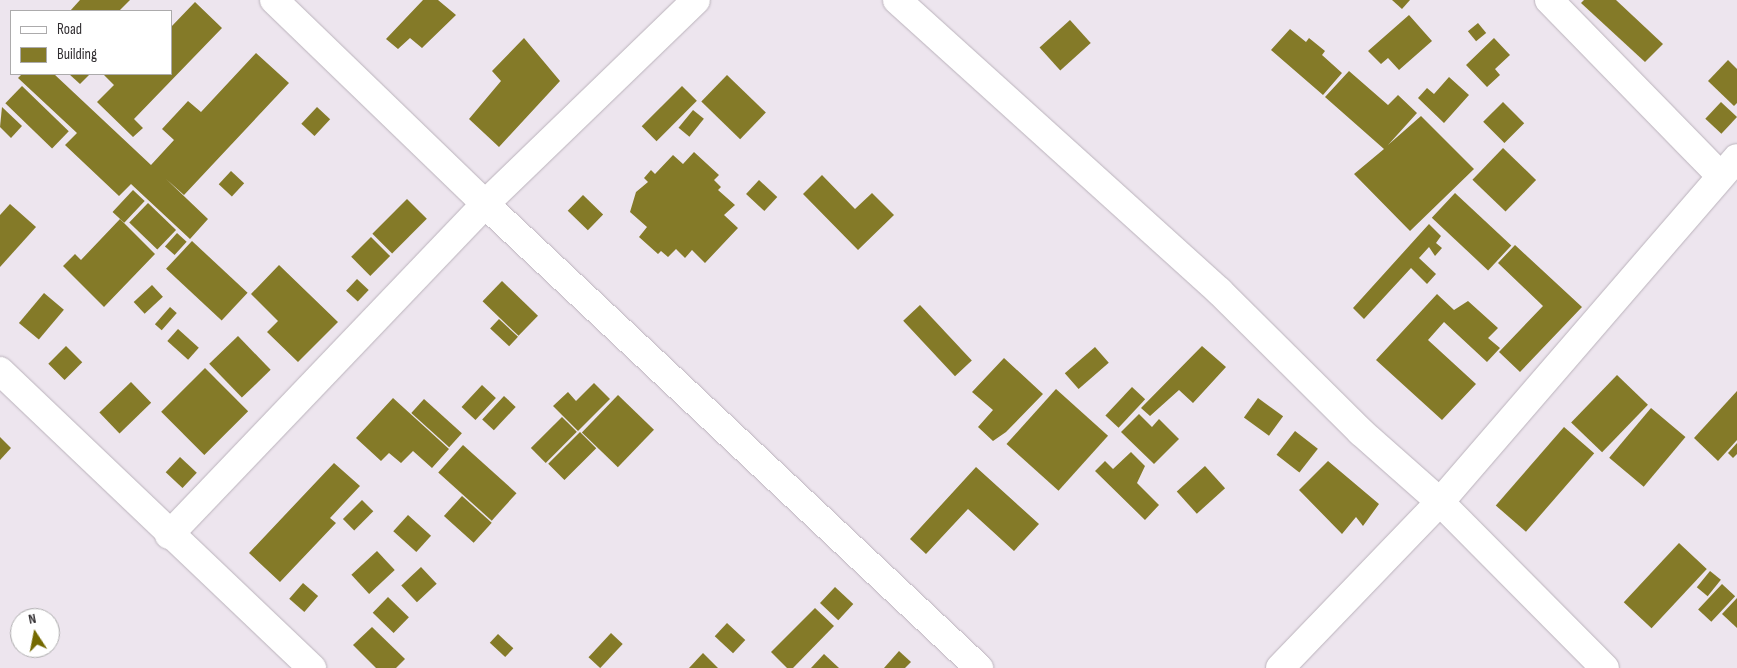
<!DOCTYPE html>
<html>
<head>
<meta charset="utf-8">
<style>
	body { margin:0 }
	#map { position:relative; width:1737px; height:668px; overflow:hidden; background:#ede5ee; font-family:"Sofia Sans Condensed",sans-serif }
	div>[style] { position:absolute }
	[style*='--x'] { left:calc(var(--x)*1px); top:calc(var(--y)*1px); width:calc(var(--w)*1px); rotate:calc(var(--a)*1deg) }
	.building>* { inset:0; background:#847a28; transform-origin:0 0 }
	.roads { filter:drop-shadow(0 0 1px #bab2bb) drop-shadow(0 0 1px #bab2bb) }
	.minor>* { height:28px; margin:-14px; padding:0 14px; transform-origin:14px; border-radius:14px; background:#fff }
	span { translate:-50% -50%; white-space:nowrap; text-align:center; line-height:1.15; -webkit-text-stroke:4px #fff; paint-order:stroke }
	.legend { position:absolute; left:10px; top:10px; width:162px; height:65px; box-sizing:border-box; background:#fff; border:1px solid #acabac; margin:0; padding:6px 9px; list-style:none; font-size:15px; color:#302d30 }
	.legend li { display:flex; align-items:center; gap:10px; height:25px }
	.legend b { width:25px; border:1px solid #acabac }
	.north { position:absolute; left:10px; top:608px; width:50px; height:50px; box-sizing:border-box; background:#fff; border:1px solid #acabac; border-radius:50%; rotate:349deg; font-size:14px; font-weight:700; line-height:20px; text-align:center; color:#302d30 }
	.north::after { content:''; display:block; margin:auto; width:18px; height:22px; background:#746900; clip-path:polygon(50% 0,100% 100%,50% 72%,0 100%) }
</style>
</head>
<body>
<div id="map">
	<div class="building">
		<div style="clip-path:polygon(80px 0,130px 0,119px 11px,70px 11px)"></div>
		<div style="clip-path:polygon(423px 0,438px 0,456px 15px,422px 48px,410px 38px,398px 49px,386px 39px)"></div>
		<div style="clip-path:polygon(1392px 0,1410px 0,1402px 9px)"></div>
		<div style="clip-path:polygon(1584px 0,1616px 0,1663px 44px,1645px 62px,1581px 3px)"></div>
		<div style="clip-path:polygon(195px 2px,222px 28px,134px 119px,143px 128px,133px 137px,97px 102px,114px 85px,104px 75px,171px 74px,171px 27px)"></div>
		<div style="clip-path:polygon(1409px 15px,1432px 41px,1399px 70px,1388px 58px,1381px 64px,1368px 51px)"></div>
		<div style="left:1070px;top:20px;width:31px;height:41px;rotate:48deg"></div>
		<div style="left:1478px;top:23px;width:13px;height:13px;rotate:51deg"></div>
		<div style="clip-path:polygon(1290px 29px,1306px 42px,1309px 38px,1325px 51px,1322px 55px,1342px 73px,1323px 95px,1271px 50px)"></div>
		<div style="clip-path:polygon(524px 38px,560px 81px,499px 147px,469px 119px,501px 81px,492px 71px)"></div>
		<div style="clip-path:polygon(1494px 38px,1510px 55px,1495px 69px,1500px 75px,1487px 87px,1466px 65px)"></div>
		<div style="clip-path:polygon(256px 53px,289px 83px,184px 195px,166px 179px,208px 219px,190px 239px,131px 184px,119px 196px,65px 145px,77px 133px,18px 78px,22px 74px,54px 74px,151px 165px,174px 140px,162px 129px,188px 101px,201px 112px)"></div>
		<div style="clip-path:polygon(1728px 60px,1737px 69px,1737px 103px,1734px 106px,1708px 81px)"></div>
		<div style="clip-path:polygon(1349px 71px,1388px 105px,1398px 95px,1417px 113px,1388px 145px,1421px 116px,1474px 169px,1410px 231px,1354px 174px,1384px 149px,1325px 97px)"></div>
		<div style="clip-path:polygon(69px 74px,90px 74px,80px 84px)"></div>
		<div style="left:727px;top:75px;width:54px;height:37px;rotate:44deg"></div>
		<div style="clip-path:polygon(1449px 77px,1469px 95px,1444px 123px,1418px 98px,1427px 88px,1434px 94px)"></div>
		<div style="left:22px;top:86px;width:65px;height:24px;rotate:44deg"></div>
		<div style="left:682px;top:86px;width:21px;height:57px;rotate:45deg"></div>
		<div style="left:1503px;top:102px;width:30px;height:28px;rotate:45deg"></div>
		<div style="left:1721px;top:102px;width:22px;height:23px;rotate:43deg"></div>
		<div style="clip-path:polygon(2px 107px,22px 126px,11px 138px,0 127px)"></div>
		<div style="left:317px;top:107px;width:18px;height:23px;rotate:43deg"></div>
		<div style="left:693px;top:110px;width:14px;height:23px;rotate:39deg"></div>
		<div style="left:1503px;top:148px;width:46px;height:44px;rotate:44deg"></div>
		<div style="clip-path:polygon(694px 152px,719px 175px,714px 180px,721px 187px,718px 190px,735px 205px,724px 215px,738px 228px,705px 263px,692px 250px,685px 258px,676px 249px,668px 257px,661px 251px,658px 254px,639px 237px,647px 227px,630px 212px,636px 192px,648px 182px,644px 178px,651px 170px,655px 174px,673px 155px,683px 164px)"></div>
		<div style="left:231px;top:171px;width:18px;height:18px;rotate:43deg"></div>
		<div style="clip-path:polygon(822px 175px,855px 209px,872px 193px,894px 215px,858px 250px,803px 194px)"></div>
		<div style="left:759px;top:180px;width:25px;height:19px;rotate:43deg"></div>
		<div style="left:133px;top:190px;width:16px;height:30px;rotate:43deg"></div>
		<div style="left:1455px;top:193px;width:77px;height:34px;rotate:43deg"></div>
		<div style="left:583px;top:195px;width:28px;height:22px;rotate:44deg"></div>
		<div style="left:407px;top:199px;width:28px;height:49px;rotate:45deg"></div>
		<div style="left:148px;top:203px;width:39px;height:27px;rotate:44deg"></div>
		<div style="clip-path:polygon(10px 204px,36px 227px,0 267px,0 215px)"></div>
		<div style="clip-path:polygon(120px 219px,155px 254px,104px 307px,63px 266px,75px 254px,81px 260px)"></div>
		<div style="clip-path:polygon(1429px 224px,1441px 236px,1436px 243px,1442px 248px,1435px 256px,1429px 247px,1419px 258px,1436px 274px,1427px 284px,1411px 268px,1364px 319px,1353px 308px)"></div>
		<div style="left:177px;top:233px;width:13px;height:18px;rotate:42deg"></div>
		<div style="left:371px;top:237px;width:27px;height:28px;rotate:45deg"></div>
		<div style="left:192px;top:241px;width:76px;height:38px;rotate:43deg"></div>
		<div style="clip-path:polygon(1515px 245px,1582px 307px,1520px 372px,1499px 352px,1543px 306px,1498px 263px)"></div>
		<div style="clip-path:polygon(279px 265px,338px 322px,298px 362px,267px 332px,278px 321px,251px 294px)"></div>
		<div style="left:357px;top:279px;width:16px;height:16px;rotate:43deg"></div>
		<div style="left:502px;top:281px;width:50px;height:28px;rotate:44deg"></div>
		<div style="left:152px;top:285px;width:16px;height:25px;rotate:47deg"></div>
		<div style="left:44px;top:293px;width:26px;height:39px;rotate:40deg"></div>
		<div style="clip-path:polygon(1437px 294px,1454px 310px,1468px 301px,1498px 328px,1488px 338px,1500px 348px,1487px 362px,1444px 322px,1428px 340px,1476px 384px,1442px 420px,1376px 360px)"></div>
		<div style="left:920px;top:305px;width:76px;height:23px;rotate:47deg"></div>
		<div style="left:170px;top:307px;width:9px;height:23px;rotate:41deg"></div>
		<div style="left:499px;top:319px;width:26px;height:13px;rotate:43deg"></div>
		<div style="left:178px;top:329px;width:28px;height:16px;rotate:42deg"></div>
		<div style="left:238px;top:336px;width:47px;height:40px;rotate:46deg"></div>
		<div style="left:66px;top:346px;width:23px;height:25px;rotate:45deg"></div>
		<div style="clip-path:polygon(1202px 346px,1226px 367px,1193px 403px,1179px 390px,1150px 416px,1141px 408px)"></div>
		<div style="left:1095px;top:347px;width:21px;height:40px;rotate:49deg"></div>
		<div style="clip-path:polygon(1004px 358px,1043px 394px,1006px 432px,993px 441px,978px 427px,993px 410px,972px 392px)"></div>
		<div style="left:205px;top:368px;width:61px;height:62px;rotate:45deg"></div>
		<div style="left:1617px;top:375px;width:43px;height:66px;rotate:44deg"></div>
		<div style="left:131px;top:382px;width:29px;height:44px;rotate:46deg"></div>
		<div style="clip-path:polygon(594px 383px,610px 399px,578px 431px,553px 406px,568px 392px,576px 401px)"></div>
		<div style="left:482px;top:385px;width:19px;height:30px;rotate:43deg"></div>
		<div style="left:1132px;top:387px;width:18px;height:39px;rotate:43deg"></div>
		<div style="left:1056px;top:389px;width:70px;height:74px;rotate:42deg"></div>
		<div style="clip-path:polygon(1737px 391px,1737px 440px,1718px 461px,1694px 438px)"></div>
		<div style="left:618px;top:395px;width:50px;height:52px;rotate:44deg"></div>
		<div style="left:504px;top:396px;width:16px;height:32px;rotate:43deg"></div>
		<div style="clip-path:polygon(393px 398px,449px 449px,432px 468px,413px 451px,401px 463px,389px 453px,381px 461px,356px 438px)"></div>
		<div style="left:1258px;top:398px;width:31px;height:24px;rotate:36deg"></div>
		<div style="left:424px;top:399px;width:51px;height:19px;rotate:42deg"></div>
		<div style="left:1651px;top:408px;width:45px;height:65px;rotate:40deg"></div>
		<div style="clip-path:polygon(1139px 414px,1152px 427px,1159px 419px,1179px 439px,1154px 464px,1121px 432px)"></div>
		<div style="left:562px;top:417px;width:21px;height:44px;rotate:45deg"></div>
		<div style="left:1564px;top:427px;width:40px;height:104px;rotate:41deg"></div>
		<div style="left:1295px;top:431px;width:29px;height:30px;rotate:38deg"></div>
		<div style="left:580px;top:432px;width:23px;height:45px;rotate:45deg"></div>
		<div style="clip-path:polygon(0 437px,11px 448px,0 460px)"></div>
		<div style="clip-path:polygon(1737px 443px,1737px 454px,1733px 458px,1728px 453px)"></div>
		<div style="left:463px;top:445px;width:72px;height:37px;rotate:42deg"></div>
		<div style="clip-path:polygon(1131px 452px,1145px 466px,1137px 483px,1159px 505px,1145px 520px,1095px 471px,1105px 461px,1113px 469px)"></div>
		<div style="left:180px;top:457px;width:23px;height:21px;rotate:43deg"></div>
		<div style="clip-path:polygon(1328px 461px,1379px 504px,1363px 526px,1356px 517px,1342px 534px,1299px 490px)"></div>
		<div style="clip-path:polygon(334px 463px,360px 486px,330px 518px,336px 523px,280px 582px,249px 553px)"></div>
		<div style="left:1205px;top:466px;width:30px;height:38px;rotate:48deg"></div>
		<div style="clip-path:polygon(976px 467px,1039px 524px,1014px 551px,968px 509px,926px 554px,910px 539px)"></div>
		<div style="left:462px;top:496px;width:40px;height:27px;rotate:42deg"></div>
		<div style="left:362px;top:500px;width:16px;height:27px;rotate:45deg"></div>
		<div style="left:408px;top:515px;width:31px;height:22px;rotate:42deg"></div>
		<div style="left:1679px;top:543px;width:38px;height:81px;rotate:43deg"></div>
		<div style="left:377px;top:551px;width:26px;height:35px;rotate:47deg"></div>
		<div style="left:421px;top:567px;width:23px;height:27px;rotate:47deg"></div>
		<div style="left:1710px;top:571px;width:14px;height:21px;rotate:39deg"></div>
		<div style="left:303px;top:583px;width:20px;height:21px;rotate:41deg"></div>
		<div style="left:1722px;top:584px;width:18px;height:35px;rotate:43deg"></div>
		<div style="left:835px;top:587px;width:25px;height:22px;rotate:43deg"></div>
		<div style="left:388px;top:597px;width:29px;height:22px;rotate:44deg"></div>
		<div style="clip-path:polygon(1737px 598px,1737px 628px,1722px 614px)"></div>
		<div style="clip-path:polygon(815px 608px,834px 626px,793px 668px,787px 668px,771px 652px)"></div>
		<div style="left:727px;top:623px;width:25px;height:18px;rotate:43deg"></div>
		<div style="clip-path:polygon(372px 627px,405px 659px,396px 668px,376px 668px,353px 645px)"></div>
		<div style="left:611px;top:633px;width:16px;height:33px;rotate:43deg"></div>
		<div style="left:498px;top:634px;width:21px;height:12px;rotate:43deg"></div>
		<div style="clip-path:polygon(899px 651px,911px 662px,905px 668px,884px 668px)"></div>
		<div style="clip-path:polygon(703px 653px,718px 668px,689px 668px)"></div>
		<div style="clip-path:polygon(824px 654px,839px 668px,811px 668px)"></div>
	</div>
	<div class="roads">
		<div class="minor">
			<div style="--x:274;--y:0;--w:293;--a:44"></div>
			<div style="--x:485;--y:204;--w:678;--a:43.21"></div>
			<div style="--x:897;--y:0;--w:434;--a:42.1"></div>
			<div style="--x:1219;--y:291;--w:200;--a:44.8"></div>
			<div style="--x:1361;--y:432;--w:106;--a:41.5"></div>
			<div style="--x:1440;--y:502;--w:234;--a:45.2"></div>
			<div style="--x:1549;--y:0;--w:245;--a:45.7"></div>
			<div style="--x:0;--y:371;--w:431;--a:43.6"></div>
			<div style="--x:169;--y:535;--w:458;--a:-46.3"></div>
			<div style="--x:485;--y:204;--w:293;--a:-44"></div>
			<div style="--x:1280;--y:668;--w:231;--a:-46.1"></div>
			<div style="--x:1440;--y:502;--w:454;--a:-49.2"></div>
		</div>
	</div>
	<ul class="legend">
	<li><b style="height:6px;background:#fff"></b>Road</li>
	<li><b style="height:14px;background:#847a28"></b>Building</li>
	</ul>
	<div class="north">N</div>
</div>
</body>
</html>
